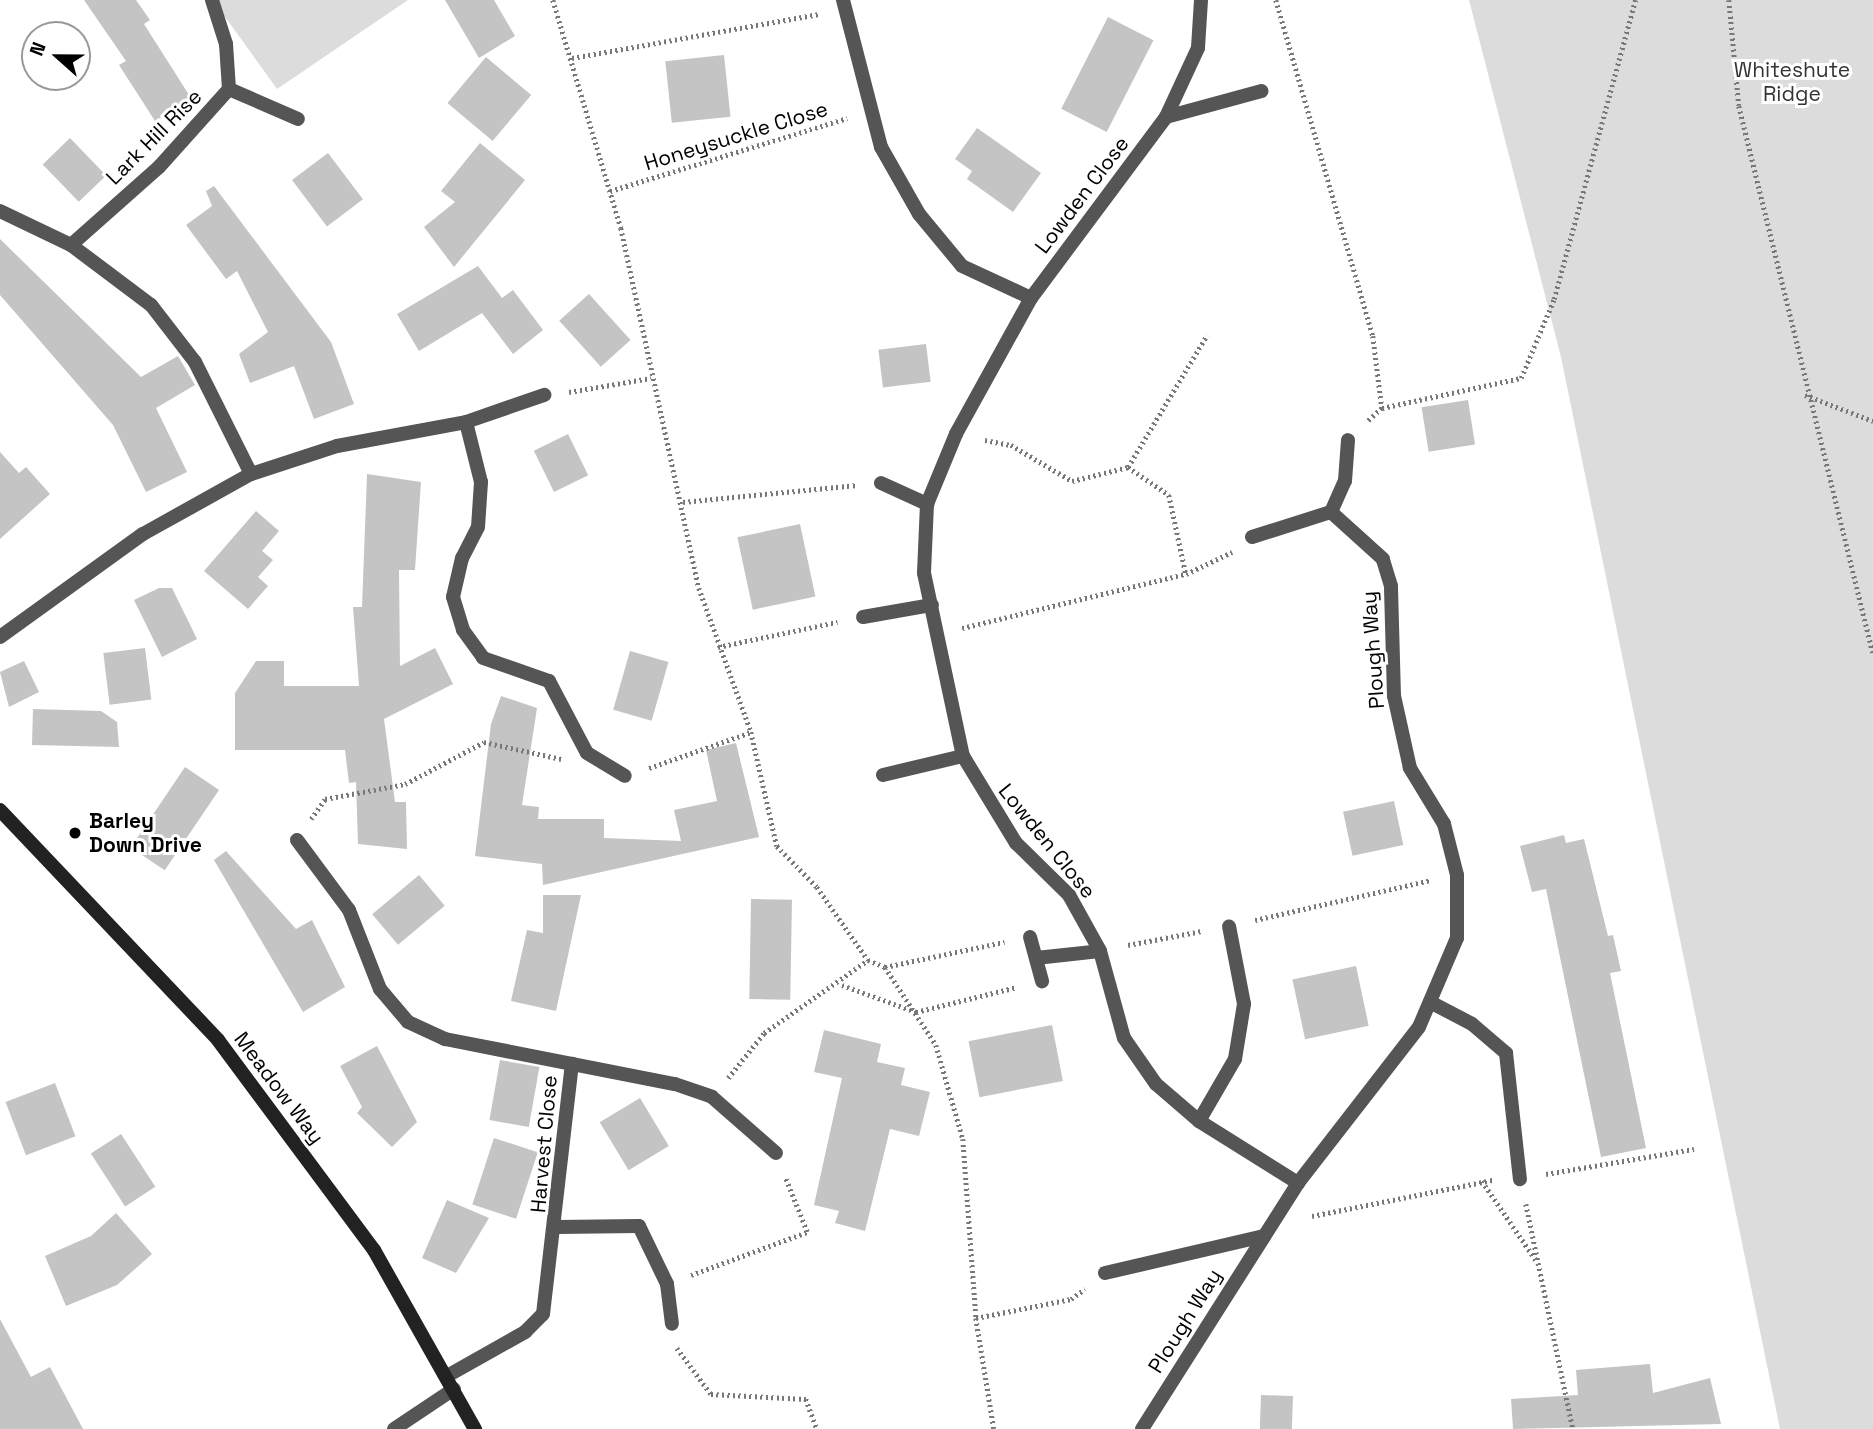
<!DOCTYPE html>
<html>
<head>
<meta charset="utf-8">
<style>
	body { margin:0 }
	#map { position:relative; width:1873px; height:1429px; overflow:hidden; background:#fff; font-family:"Space Grotesk",sans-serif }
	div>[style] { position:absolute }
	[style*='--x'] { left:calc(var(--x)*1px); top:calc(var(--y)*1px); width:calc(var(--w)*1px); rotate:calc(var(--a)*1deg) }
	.green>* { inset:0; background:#dcdcdc }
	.building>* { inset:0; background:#c4c4c4; transform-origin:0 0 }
	.path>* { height:4.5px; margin-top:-2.25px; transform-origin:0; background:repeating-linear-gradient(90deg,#777 0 2px,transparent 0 5.5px) }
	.street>* { height:14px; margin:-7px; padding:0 7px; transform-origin:7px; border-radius:7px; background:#555 }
	.secondary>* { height:14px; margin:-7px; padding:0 7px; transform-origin:7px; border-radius:7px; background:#222 }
	.dots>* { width:19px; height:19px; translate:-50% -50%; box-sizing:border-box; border:4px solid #fff; border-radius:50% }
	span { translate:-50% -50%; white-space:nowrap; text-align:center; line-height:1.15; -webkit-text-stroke:6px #fff; paint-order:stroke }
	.park-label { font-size:21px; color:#333 }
	.street-label { font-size:21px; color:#000 }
	.poi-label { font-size:21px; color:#000; font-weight:700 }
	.left { translate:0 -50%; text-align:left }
	.north { position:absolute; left:21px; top:21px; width:70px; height:70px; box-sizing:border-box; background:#fff; border:2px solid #999; border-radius:50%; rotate:291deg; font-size:19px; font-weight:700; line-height:28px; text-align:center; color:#000 }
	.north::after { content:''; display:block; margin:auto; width:24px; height:32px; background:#000; clip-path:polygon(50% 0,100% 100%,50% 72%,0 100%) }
</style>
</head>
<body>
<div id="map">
	<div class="green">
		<div style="clip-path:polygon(213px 0,408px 0,277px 89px)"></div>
		<div style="clip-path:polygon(1469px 0,1873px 0,1873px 1429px,1780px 1429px,1561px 357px)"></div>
	</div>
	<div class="building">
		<div style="clip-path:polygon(84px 0,136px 0,150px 20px,144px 24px,191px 98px,155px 121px,119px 65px,126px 61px)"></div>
		<div style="clip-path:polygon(445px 0,494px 0,515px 36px,479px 58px)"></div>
		<div style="left:1108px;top:17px;width:51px;height:103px;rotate:27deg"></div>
		<div style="left:724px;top:55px;width:62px;height:59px;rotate:84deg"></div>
		<div style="left:486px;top:57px;width:59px;height:60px;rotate:40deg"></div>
		<div style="clip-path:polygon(977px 128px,1041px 173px,1013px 212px,967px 179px,972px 171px,955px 159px)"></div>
		<div style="left:70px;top:138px;width:52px;height:38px;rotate:46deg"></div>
		<div style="clip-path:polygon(480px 143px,525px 180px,454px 267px,424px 227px,455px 202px,441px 191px)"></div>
		<div style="left:328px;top:153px;width:58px;height:45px;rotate:53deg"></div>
		<div style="clip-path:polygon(214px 186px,331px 342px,354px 404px,314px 419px,294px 366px,250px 383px,239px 354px,268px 332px,237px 271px,226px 279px,186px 225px,212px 206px,206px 191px)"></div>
		<div style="clip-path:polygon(0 239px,141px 377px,178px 356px,195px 385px,156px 408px,187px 472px,146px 492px,113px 425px,0 295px)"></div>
		<div style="clip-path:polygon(478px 266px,502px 298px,513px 290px,543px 330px,513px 354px,482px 313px,419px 351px,397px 314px)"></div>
		<div style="left:589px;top:294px;width:62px;height:40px;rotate:48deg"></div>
		<div style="left:926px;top:344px;width:38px;height:48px;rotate:83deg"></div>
		<div style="left:1468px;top:400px;width:45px;height:47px;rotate:81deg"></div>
		<div style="left:568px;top:434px;width:46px;height:38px;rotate:64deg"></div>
		<div style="clip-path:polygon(0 452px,19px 473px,26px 467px,50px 494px,0 539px)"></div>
		<div style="clip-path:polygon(367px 474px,421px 482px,415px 570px,399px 570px,400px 666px,435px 648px,453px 684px,384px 719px,395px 802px,406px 802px,407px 849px,358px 844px,356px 782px,349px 783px,345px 750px,235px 750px,235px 693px,256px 661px,284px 661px,284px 686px,359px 686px,353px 607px,362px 607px)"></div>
		<div style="clip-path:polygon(256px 511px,279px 531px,262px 551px,273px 560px,258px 577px,268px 586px,248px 609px,204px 571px)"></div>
		<div style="left:800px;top:524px;width:74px;height:64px;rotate:78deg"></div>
		<div style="clip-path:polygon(159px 588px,172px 588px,197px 639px,162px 657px,134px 600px)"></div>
		<div style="left:145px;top:648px;width:52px;height:42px;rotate:83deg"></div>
		<div style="left:630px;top:651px;width:40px;height:61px;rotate:16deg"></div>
		<div style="clip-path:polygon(24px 661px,39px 692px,9px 707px,0 672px)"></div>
		<div style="clip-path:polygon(501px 696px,537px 708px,522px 805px,539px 807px,538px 819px,604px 819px,604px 838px,681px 841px,674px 810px,717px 801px,706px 750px,736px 743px,759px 837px,543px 885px,542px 864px,475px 856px,491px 724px)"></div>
		<div style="clip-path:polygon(33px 709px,101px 711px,117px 722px,119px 747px,32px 745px)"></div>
		<div style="left:185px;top:767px;width:41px;height:97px;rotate:34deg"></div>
		<div style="left:1394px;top:801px;width:45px;height:52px;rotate:78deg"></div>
		<div style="clip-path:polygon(1564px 835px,1566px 843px,1584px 839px,1608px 936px,1613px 935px,1621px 971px,1610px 973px,1646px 1148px,1601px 1157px,1546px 889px,1532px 892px,1520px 846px)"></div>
		<div style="clip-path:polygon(226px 851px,296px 929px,312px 920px,345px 987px,303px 1012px,214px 860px)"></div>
		<div style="left:419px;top:875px;width:40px;height:61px;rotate:50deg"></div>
		<div style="clip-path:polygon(543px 895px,581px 895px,556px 1011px,511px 1001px,527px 930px,543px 933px)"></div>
		<div style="left:751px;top:899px;width:41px;height:100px;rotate:1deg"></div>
		<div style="left:1356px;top:966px;width:61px;height:65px;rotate:78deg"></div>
		<div style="left:1052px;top:1025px;width:57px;height:85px;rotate:79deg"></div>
		<div style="clip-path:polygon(824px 1030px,881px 1044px,877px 1062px,905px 1068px,901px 1085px,930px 1092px,919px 1136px,890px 1129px,865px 1231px,835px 1223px,839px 1211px,814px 1205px,842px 1078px,814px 1072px)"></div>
		<div style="clip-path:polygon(377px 1046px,417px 1122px,392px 1147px,357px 1113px,362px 1107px,340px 1066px)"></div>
		<div style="left:500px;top:1060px;width:40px;height:61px;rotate:10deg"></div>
		<div style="left:55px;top:1083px;width:57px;height:53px;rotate:69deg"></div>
		<div style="left:640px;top:1098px;width:56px;height:47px;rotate:59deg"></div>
		<div style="left:121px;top:1134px;width:63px;height:36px;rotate:57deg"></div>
		<div style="left:494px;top:1138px;width:46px;height:70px;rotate:18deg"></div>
		<div style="clip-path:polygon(447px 1200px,489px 1218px,456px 1273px,422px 1258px)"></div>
		<div style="clip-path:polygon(116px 1213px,152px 1254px,117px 1285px,66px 1306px,45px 1256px,91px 1236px)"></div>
		<div style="clip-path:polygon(0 1319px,31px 1377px,50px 1367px,83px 1429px,0 1429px)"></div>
		<div style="clip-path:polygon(1650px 1364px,1653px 1393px,1710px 1378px,1721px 1424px,1513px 1429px,1511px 1399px,1578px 1395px,1576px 1370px)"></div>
		<div style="left:1261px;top:1395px;width:32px;height:34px;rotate:2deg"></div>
	</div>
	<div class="path">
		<div style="--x:553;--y:0;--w:238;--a:73.4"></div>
		<div style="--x:621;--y:228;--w:368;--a:77.8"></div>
		<div style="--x:699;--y:588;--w:153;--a:70.1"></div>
		<div style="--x:751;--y:732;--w:117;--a:77.2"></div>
		<div style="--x:777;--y:846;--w:57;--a:45.7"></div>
		<div style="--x:817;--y:887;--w:89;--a:55.1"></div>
		<div style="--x:868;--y:960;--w:18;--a:22"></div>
		<div style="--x:885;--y:967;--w:93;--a:56.8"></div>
		<div style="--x:936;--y:1045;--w:98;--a:74"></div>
		<div style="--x:963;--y:1139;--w:179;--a:85.8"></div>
		<div style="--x:976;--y:1318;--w:112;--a:80.8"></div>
		<div style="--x:1276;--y:0;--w:350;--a:73.9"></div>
		<div style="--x:1373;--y:336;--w:73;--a:82.9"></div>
		<div style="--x:1382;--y:408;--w:22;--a:137"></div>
		<div style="--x:1729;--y:0;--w:106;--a:84.6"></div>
		<div style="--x:1739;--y:106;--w:563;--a:76.24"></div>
		<div style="--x:572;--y:58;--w:251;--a:-10.1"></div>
		<div style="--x:610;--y:191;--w:248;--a:-17.1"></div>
		<div style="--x:569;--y:392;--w:83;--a:-9.7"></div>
		<div style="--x:1805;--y:395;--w:73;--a:20.9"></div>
		<div style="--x:1382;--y:408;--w:142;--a:-12.2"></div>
		<div style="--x:1521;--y:378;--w:86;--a:-67.3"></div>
		<div style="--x:1554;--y:299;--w:310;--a:-74.8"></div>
		<div style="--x:985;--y:440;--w:26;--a:11"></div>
		<div style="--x:1011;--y:445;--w:71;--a:30.5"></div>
		<div style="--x:1072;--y:481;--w:58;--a:-14"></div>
		<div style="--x:1128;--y:467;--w:50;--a:34.3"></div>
		<div style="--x:1169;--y:495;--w:81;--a:77.9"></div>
		<div style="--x:1128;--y:467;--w:154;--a:-59.1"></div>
		<div style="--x:683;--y:502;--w:175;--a:-5.6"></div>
		<div style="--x:962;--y:628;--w:230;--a:-13.6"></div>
		<div style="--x:1186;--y:574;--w:51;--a:-25.6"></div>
		<div style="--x:718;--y:647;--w:122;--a:-11.9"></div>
		<div style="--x:649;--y:768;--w:108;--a:-19.4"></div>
		<div style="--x:311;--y:819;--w:24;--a:-55"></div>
		<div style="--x:325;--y:799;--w:81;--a:-10.6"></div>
		<div style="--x:405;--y:784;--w:89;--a:-28"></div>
		<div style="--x:484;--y:742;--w:79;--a:12.4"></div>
		<div style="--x:1255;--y:920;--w:180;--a:-12.8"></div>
		<div style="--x:1128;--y:945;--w:75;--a:-10.7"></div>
		<div style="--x:885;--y:967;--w:122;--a:-11.9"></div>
		<div style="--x:842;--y:985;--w:79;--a:20"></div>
		<div style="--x:916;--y:1012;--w:104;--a:-13.9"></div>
		<div style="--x:728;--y:1078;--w:58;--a:-51.3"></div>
		<div style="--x:764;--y:1033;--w:127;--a:-35.1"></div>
		<div style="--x:1546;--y:1174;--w:150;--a:-9.6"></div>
		<div style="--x:1482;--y:1181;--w:99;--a:55.7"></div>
		<div style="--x:1526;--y:1204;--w:230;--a:78.2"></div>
		<div style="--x:1312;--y:1216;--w:184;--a:-11.3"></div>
		<div style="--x:691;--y:1275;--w:124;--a:-20.3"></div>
		<div style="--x:807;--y:1232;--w:59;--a:-111.8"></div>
		<div style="--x:976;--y:1318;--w:97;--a:-11.3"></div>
		<div style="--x:1071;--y:1299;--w:17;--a:-36"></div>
		<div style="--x:677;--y:1348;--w:57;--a:53.5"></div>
		<div style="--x:711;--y:1394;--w:95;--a:3"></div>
		<div style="--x:806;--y:1399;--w:32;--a:70"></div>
	</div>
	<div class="street">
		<div style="--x:843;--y:0;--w:152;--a:75.5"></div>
		<div style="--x:881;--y:147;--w:77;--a:60.4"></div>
		<div style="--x:919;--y:214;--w:67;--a:50.4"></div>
		<div style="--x:962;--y:266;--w:76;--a:24.9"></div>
		<div style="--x:1201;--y:0;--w:48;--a:93.6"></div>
		<div style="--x:1198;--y:48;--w:76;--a:114.9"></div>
		<div style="--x:1166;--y:117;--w:226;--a:126.7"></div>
		<div style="--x:1031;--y:298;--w:155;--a:118.9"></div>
		<div style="--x:956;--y:434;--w:76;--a:112.5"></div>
		<div style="--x:927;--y:504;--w:69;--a:92.5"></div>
		<div style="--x:924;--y:573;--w:187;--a:78"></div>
		<div style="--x:963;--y:756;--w:102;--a:58.7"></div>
		<div style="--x:1016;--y:843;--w:74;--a:44.5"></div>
		<div style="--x:1069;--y:895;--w:64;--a:61"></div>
		<div style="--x:1100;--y:951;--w:90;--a:74.6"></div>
		<div style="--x:1124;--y:1038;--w:56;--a:55.2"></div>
		<div style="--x:1156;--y:1084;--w:57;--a:40.7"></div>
		<div style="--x:1199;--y:1121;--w:117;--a:32.1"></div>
		<div style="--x:229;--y:89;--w:75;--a:23.5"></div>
		<div style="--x:1166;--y:117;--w:99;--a:-15.2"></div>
		<div style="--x:0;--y:211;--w:79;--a:25.6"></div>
		<div style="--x:71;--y:245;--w:100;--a:36.9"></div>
		<div style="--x:151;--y:305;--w:72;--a:52.3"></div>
		<div style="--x:195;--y:362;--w:125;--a:63.4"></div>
		<div style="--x:71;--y:245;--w:118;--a:-41.6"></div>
		<div style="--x:159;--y:167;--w:105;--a:-48.1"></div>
		<div style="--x:229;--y:89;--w:45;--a:-93.8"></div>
		<div style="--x:226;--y:44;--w:46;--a:-107.7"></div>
		<div style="--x:466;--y:422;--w:83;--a:-19.1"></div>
		<div style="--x:881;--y:483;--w:51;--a:24.5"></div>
		<div style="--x:1252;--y:537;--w:83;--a:-17.6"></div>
		<div style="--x:1331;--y:512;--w:34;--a:-66"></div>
		<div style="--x:1345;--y:481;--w:41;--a:-85.8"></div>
		<div style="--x:863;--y:617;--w:70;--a:-9.9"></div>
		<div style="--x:0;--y:637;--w:176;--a:-35.8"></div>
		<div style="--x:143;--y:534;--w:124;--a:-29.1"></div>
		<div style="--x:251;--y:474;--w:90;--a:-18"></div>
		<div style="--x:337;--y:446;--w:131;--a:-10.5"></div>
		<div style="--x:466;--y:422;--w:62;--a:76"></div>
		<div style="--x:481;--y:482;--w:45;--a:93.8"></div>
		<div style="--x:478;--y:527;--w:35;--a:117"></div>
		<div style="--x:462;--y:558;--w:40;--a:103"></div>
		<div style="--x:453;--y:597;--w:34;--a:73"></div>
		<div style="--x:463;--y:630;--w:34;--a:54"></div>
		<div style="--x:483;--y:658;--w:70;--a:19.2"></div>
		<div style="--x:549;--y:681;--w:81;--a:62.2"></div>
		<div style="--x:587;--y:753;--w:44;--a:31.2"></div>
		<div style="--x:883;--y:775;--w:82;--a:-13.4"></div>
		<div style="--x:297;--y:840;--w:87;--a:53.4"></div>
		<div style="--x:349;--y:910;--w:85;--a:68.6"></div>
		<div style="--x:380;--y:989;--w:43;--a:49.7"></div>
		<div style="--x:408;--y:1022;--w:41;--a:24.7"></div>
		<div style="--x:445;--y:1039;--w:234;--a:11.1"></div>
		<div style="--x:675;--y:1084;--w:39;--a:19"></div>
		<div style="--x:712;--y:1097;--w:85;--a:41.2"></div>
		<div style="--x:1030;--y:937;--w:46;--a:74.7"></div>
		<div style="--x:1036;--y:958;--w:64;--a:-6.2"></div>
		<div style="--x:1430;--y:1002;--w:47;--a:27.6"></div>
		<div style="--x:1472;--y:1024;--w:45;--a:40.5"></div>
		<div style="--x:1506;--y:1053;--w:127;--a:83.7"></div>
		<div style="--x:1199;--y:1121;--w:72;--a:-59.9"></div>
		<div style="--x:1235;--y:1059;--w:56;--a:-80.7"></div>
		<div style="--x:1244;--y:1004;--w:79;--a:-100.9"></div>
		<div style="--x:557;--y:1227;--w:82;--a:-0.7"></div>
		<div style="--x:639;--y:1226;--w:64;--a:64.2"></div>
		<div style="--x:667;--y:1284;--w:40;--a:82.9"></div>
		<div style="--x:1105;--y:1273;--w:163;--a:-13.1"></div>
		<div style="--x:447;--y:1376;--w:90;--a:-29.4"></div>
		<div style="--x:525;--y:1332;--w:25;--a:-45"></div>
		<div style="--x:543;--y:1314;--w:252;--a:-83.4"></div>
		<div style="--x:394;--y:1429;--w:72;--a:-33.7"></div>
		<div style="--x:1142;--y:1429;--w:291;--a:-57.6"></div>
		<div style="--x:1298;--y:1183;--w:197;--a:-52.2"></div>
		<div style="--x:1419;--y:1027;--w:97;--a:-66.9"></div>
		<div style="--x:1457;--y:938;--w:63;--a:-90"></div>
		<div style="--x:1457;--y:875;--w:53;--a:-104.3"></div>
		<div style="--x:1444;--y:824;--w:66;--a:-121.3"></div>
		<div style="--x:1410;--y:768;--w:74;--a:-102.5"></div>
		<div style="--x:1394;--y:696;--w:110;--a:-91.6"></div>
		<div style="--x:1391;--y:586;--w:28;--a:-107"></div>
		<div style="--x:1383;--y:559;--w:70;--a:-137.9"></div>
	</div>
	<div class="secondary">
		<div style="--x:0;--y:810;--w:317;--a:46.5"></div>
		<div style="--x:218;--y:1040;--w:262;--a:53.4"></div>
		<div style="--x:374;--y:1250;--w:206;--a:60.6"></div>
	</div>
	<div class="dots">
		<div style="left:75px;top:833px;background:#000"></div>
	</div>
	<div class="park-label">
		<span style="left:1792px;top:82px">Whiteshute<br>Ridge</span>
	</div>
	<div class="street-label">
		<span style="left:736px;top:136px;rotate:-17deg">Honeysuckle Close</span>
		<span style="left:154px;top:137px;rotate:-45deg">Lark Hill Rise</span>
		<span style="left:1082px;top:195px;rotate:-53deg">Lowden Close</span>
		<span style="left:1373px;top:650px;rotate:-94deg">Plough Way</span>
		<span style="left:1047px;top:841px;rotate:51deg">Lowden Close</span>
		<span style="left:279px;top:1088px;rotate:53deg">Meadow Way</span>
		<span style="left:544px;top:1144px;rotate:-85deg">Harvest Close</span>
		<span style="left:1185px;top:1321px;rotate:-58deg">Plough Way</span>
	</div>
	<div class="poi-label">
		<span class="left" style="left:89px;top:833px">Barley<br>Down Drive</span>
	</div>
	<div class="north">N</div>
</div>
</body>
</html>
